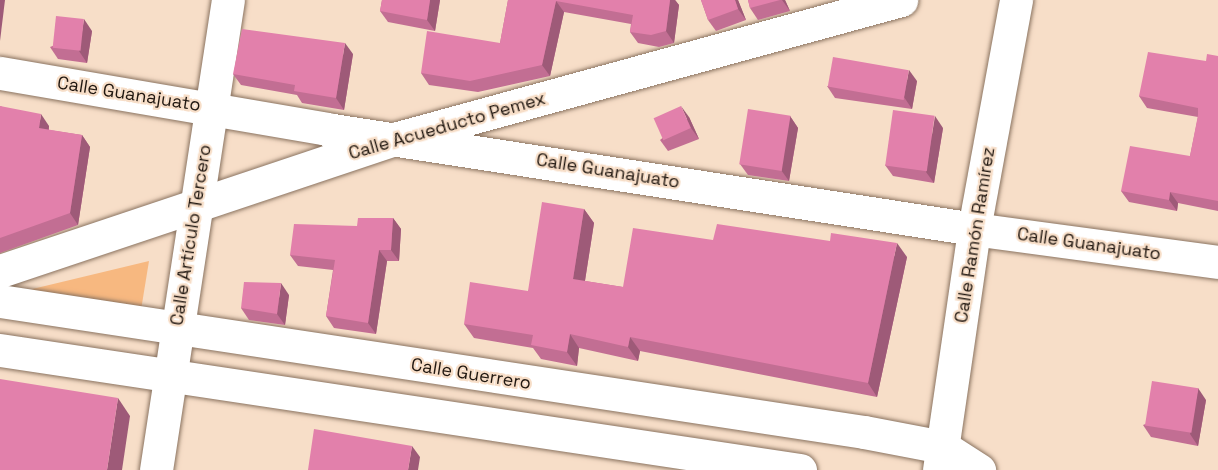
<!DOCTYPE html>
<html>
<head>
<meta charset="utf-8">
<style>
	body { margin:0 }
	#map { position:relative; width:1218px; height:470px; overflow:hidden; background:#f7dec8; font-family:"Space Grotesk",sans-serif }
	div>[style] { position:absolute }
	[style*='--x'] { left:calc(var(--x)*1px); top:calc(var(--y)*1px); width:calc(var(--w)*1px); rotate:calc(var(--a)*1deg) }
	.green>* { inset:0; background:#f7b880 }
	.roads { filter:drop-shadow(0 0 2px #8a7360) drop-shadow(0 0 2px #8a7360) }
	.minor>* { height:33px; margin:-16.5px; padding:0 16.5px; transform-origin:16.5px; border-radius:16.5px; background:#fff }
	.major>* { height:33px; margin:-16.5px; padding:0 16.5px; transform-origin:16.5px; border-radius:16.5px; background:#fff }
	.wall>* { inset:0; background:#c26e93 }
	.shaded-wall>* { inset:0; background:#9e5a78 }
	.building>* { inset:0; background:#e280ab; transform-origin:0 0 }
	span { translate:-50% -50%; white-space:nowrap; text-align:center; line-height:1.15; -webkit-text-stroke:4.5px #f7dec8; paint-order:stroke }
	.street-label { font-size:18px; color:#201710 }
</style>
</head>
<body>
<div id="map">
	<div class="green">
		<div style="clip-path:polygon(149px 261px,141px 310px,20px 292px)"></div>
	</div>
	<div class="roads">
		<div class="minor">
			<div style="--x:0;--y:73;--w:331;--a:9.7"></div>
			<div style="--x:326;--y:129;--w:656;--a:8.77"></div>
			<div style="--x:974;--y:229;--w:246;--a:7.7"></div>
			<div style="--x:0;--y:271;--w:416;--a:-18.5"></div>
			<div style="--x:394;--y:139;--w:526;--a:-15.33"></div>
			<div style="--x:156;--y:470;--w:475;--a:-81.3"></div>
			<div style="--x:939;--y:470;--w:244;--a:-81.7"></div>
			<div style="--x:974;--y:229;--w:233;--a:-79.6"></div>
		</div>
		<div class="major">
			<div style="--x:0;--y:301;--w:874;--a:8.62"></div>
			<div style="--x:864;--y:432;--w:80;--a:10.8"></div>
			<div style="--x:943;--y:447;--w:43;--a:32.6"></div>
			<div style="--x:0;--y:350;--w:809;--a:8.53"></div>
		</div>
	</div>
	<div class="wall">
		<div style="clip-path:polygon(382px 0,440px 0,435px 31px,388px 22px,380px 11px)"></div>
		<div style="clip-path:polygon(508px 0,675px 0,679px 5px,674px 43px,659px 47px,638px 43px,630px 32px,631px 24px,564px 12px,550px 76px,478px 92px,429px 85px,421px 73px,500px 43px)"></div>
		<div style="clip-path:polygon(701px 0,738px 0,746px 20px,716px 31px,708px 20px)"></div>
		<div style="clip-path:polygon(748px 0,785px 0,790px 11px,758px 20px,750px 8px)"></div>
		<div style="clip-path:polygon(92px 31px,87px 63px,58px 59px,50px 47px)"></div>
		<div style="clip-path:polygon(353px 54px,344px 110px,302px 103px,297px 95px,241px 85px,233px 74px)"></div>
		<div style="clip-path:polygon(1218px 56px,1218px 211px,1178px 203px,1177px 211px,1129px 202px,1121px 191px,1190px 156px,1198px 117px,1147px 108px,1139px 96px)"></div>
		<div style="clip-path:polygon(917px 81px,912px 109px,835px 98px,827px 86px)"></div>
		<div style="clip-path:polygon(0 106px,49px 126px,49px 130px,82px 135px,90px 147px,78px 225px,0 253px)"></div>
		<div style="clip-path:polygon(790px 116px,798px 128px,789px 181px,748px 175px,740px 164px)"></div>
		<div style="clip-path:polygon(689px 117px,699px 139px,668px 151px,660px 140px)"></div>
		<div style="clip-path:polygon(943px 128px,934px 183px,893px 176px,885px 165px)"></div>
		<div style="clip-path:polygon(584px 209px,594px 223px,585px 281px,623px 287px,713px 240px,907px 257px,877px 397px,640px 351px,638px 361px,579px 348px,577px 366px,541px 359px,533px 348px,474px 338px,464px 324px,528px 291px)"></div>
		<div style="clip-path:polygon(393px 218px,401px 229px,399px 261px,387px 261px,376px 334px,334px 328px,326px 316px,333px 270px,298px 266px,290px 255px,357px 226px)"></div>
		<div style="clip-path:polygon(289px 295px,285px 325px,249px 320px,241px 308px)"></div>
		<div style="clip-path:polygon(1206px 400px,1198px 446px,1151px 437px,1143px 425px)"></div>
	</div>
	<div class="shaded-wall">
		<div style="clip-path:polygon(0 0,5px 0,0 41px)"></div>
		<div style="clip-path:polygon(430px 0,440px 0,435px 31px,427px 20px)"></div>
		<div style="clip-path:polygon(670px 0,675px 0,679px 5px,674px 43px,666px 31px)"></div>
		<div style="clip-path:polygon(735px 0,738px 0,746px 20px,738px 9px)"></div>
		<div style="clip-path:polygon(782px 0,785px 0,790px 11px)"></div>
		<div style="clip-path:polygon(556px 1px,564px 12px,550px 76px,542px 65px)"></div>
		<div style="clip-path:polygon(84px 19px,92px 31px,87px 63px,79px 51px)"></div>
		<div style="clip-path:polygon(345px 43px,353px 54px,344px 110px,336px 98px)"></div>
		<div style="clip-path:polygon(909px 70px,917px 81px,912px 109px,904px 97px)"></div>
		<div style="clip-path:polygon(681px 106px,689px 117px,699px 139px,691px 128px)"></div>
		<div style="clip-path:polygon(41px 114px,49px 126px,47px 140px,39px 128px)"></div>
		<div style="clip-path:polygon(790px 116px,798px 128px,789px 181px,781px 170px)"></div>
		<div style="clip-path:polygon(935px 116px,943px 128px,934px 183px,926px 172px)"></div>
		<div style="clip-path:polygon(82px 135px,90px 147px,78px 225px,70px 213px)"></div>
		<div style="clip-path:polygon(1170px 192px,1178px 203px,1177px 211px,1169px 200px)"></div>
		<div style="clip-path:polygon(584px 209px,594px 223px,583px 293px,573px 279px)"></div>
		<div style="clip-path:polygon(393px 218px,401px 229px,399px 261px,391px 250px)"></div>
		<div style="clip-path:polygon(897px 243px,907px 257px,877px 397px,868px 383px)"></div>
		<div style="clip-path:polygon(379px 250px,387px 261px,376px 334px,368px 323px)"></div>
		<div style="clip-path:polygon(281px 283px,289px 295px,285px 325px,277px 314px)"></div>
		<div style="clip-path:polygon(570px 334px,579px 348px,577px 366px,567px 352px)"></div>
		<div style="clip-path:polygon(630px 337px,640px 351px,638px 361px,628px 347px)"></div>
		<div style="clip-path:polygon(1198px 388px,1206px 400px,1198px 446px,1190px 434px)"></div>
		<div style="clip-path:polygon(118px 398px,130px 416px,122px 470px,107px 470px)"></div>
		<div style="clip-path:polygon(412px 446px,420px 457px,418px 470px,408px 470px)"></div>
	</div>
	<div class="building">
		<div style="clip-path:polygon(382px 0,430px 0,427px 20px,380px 11px)"></div>
		<div style="clip-path:polygon(508px 0,670px 0,666px 31px,651px 35px,630px 32px,633px 15px,556px 1px,542px 65px,470px 81px,421px 73px,427px 31px,500px 43px)"></div>
		<div style="clip-path:polygon(701px 0,735px 0,738px 9px,708px 20px)"></div>
		<div style="clip-path:polygon(748px 0,780px 0,750px 8px)"></div>
		<div style="left:56px;top:16px;width:28px;height:32px;rotate:6deg"></div>
		<div style="clip-path:polygon(242px 29px,345px 43px,336px 98px,294px 91px,295px 85px,233px 74px)"></div>
		<div style="clip-path:polygon(1148px 52px,1206px 61px,1207px 54px,1218px 56px,1218px 201px,1170px 192px,1169px 200px,1121px 191px,1130px 146px,1190px 156px,1198px 115px,1198px 108px,1139px 96px)"></div>
		<div style="left:833px;top:57px;width:77px;height:30px;rotate:10deg"></div>
		<div style="clip-path:polygon(0 106px,41px 114px,39px 128px,82px 135px,70px 213px,0 238px)"></div>
		<div style="left:681px;top:106px;width:24px;height:30px;rotate:66deg"></div>
		<div style="left:748px;top:109px;width:43px;height:56px;rotate:9deg"></div>
		<div style="left:893px;top:110px;width:42px;height:56px;rotate:8deg"></div>
		<div style="clip-path:polygon(542px 202px,584px 209px,573px 279px,623px 287px,633px 228px,713px 240px,717px 224px,830px 241px,831px 233px,897px 243px,868px 383px,630px 337px,628px 347px,570px 334px,567px 352px,531px 345px,533px 335px,464px 324px,470px 282px,528px 291px)"></div>
		<div style="clip-path:polygon(358px 218px,393px 218px,391px 250px,379px 250px,368px 323px,326px 316px,335px 260px,290px 255px,294px 224px,357px 226px)"></div>
		<div style="clip-path:polygon(244px 282px,281px 283px,277px 314px,241px 308px)"></div>
		<div style="clip-path:polygon(0 379px,118px 398px,107px 470px,0 470px)"></div>
		<div style="left:1152px;top:381px;width:47px;height:45px;rotate:9deg"></div>
		<div style="clip-path:polygon(314px 429px,412px 446px,408px 470px,308px 470px)"></div>
	</div>
	<div class="street-label">
		<span style="left:129px;top:94px;rotate:9deg">Calle Guanajuato</span>
		<span style="left:447px;top:126px;rotate:-16deg">Calle Acueducto Pemex</span>
		<span style="left:608px;top:171px;rotate:9deg">Calle Guanajuato</span>
		<span style="left:191px;top:235px;rotate:-81deg">Calle Artículo Tercero</span>
		<span style="left:975px;top:235px;rotate:-81deg">Calle Ramón Ramírez</span>
		<span style="left:1089px;top:244px;rotate:8deg">Calle Guanajuato</span>
		<span style="left:471px;top:374px;rotate:9deg">Calle Guerrero</span>
	</div>
</div>
</body>
</html>
